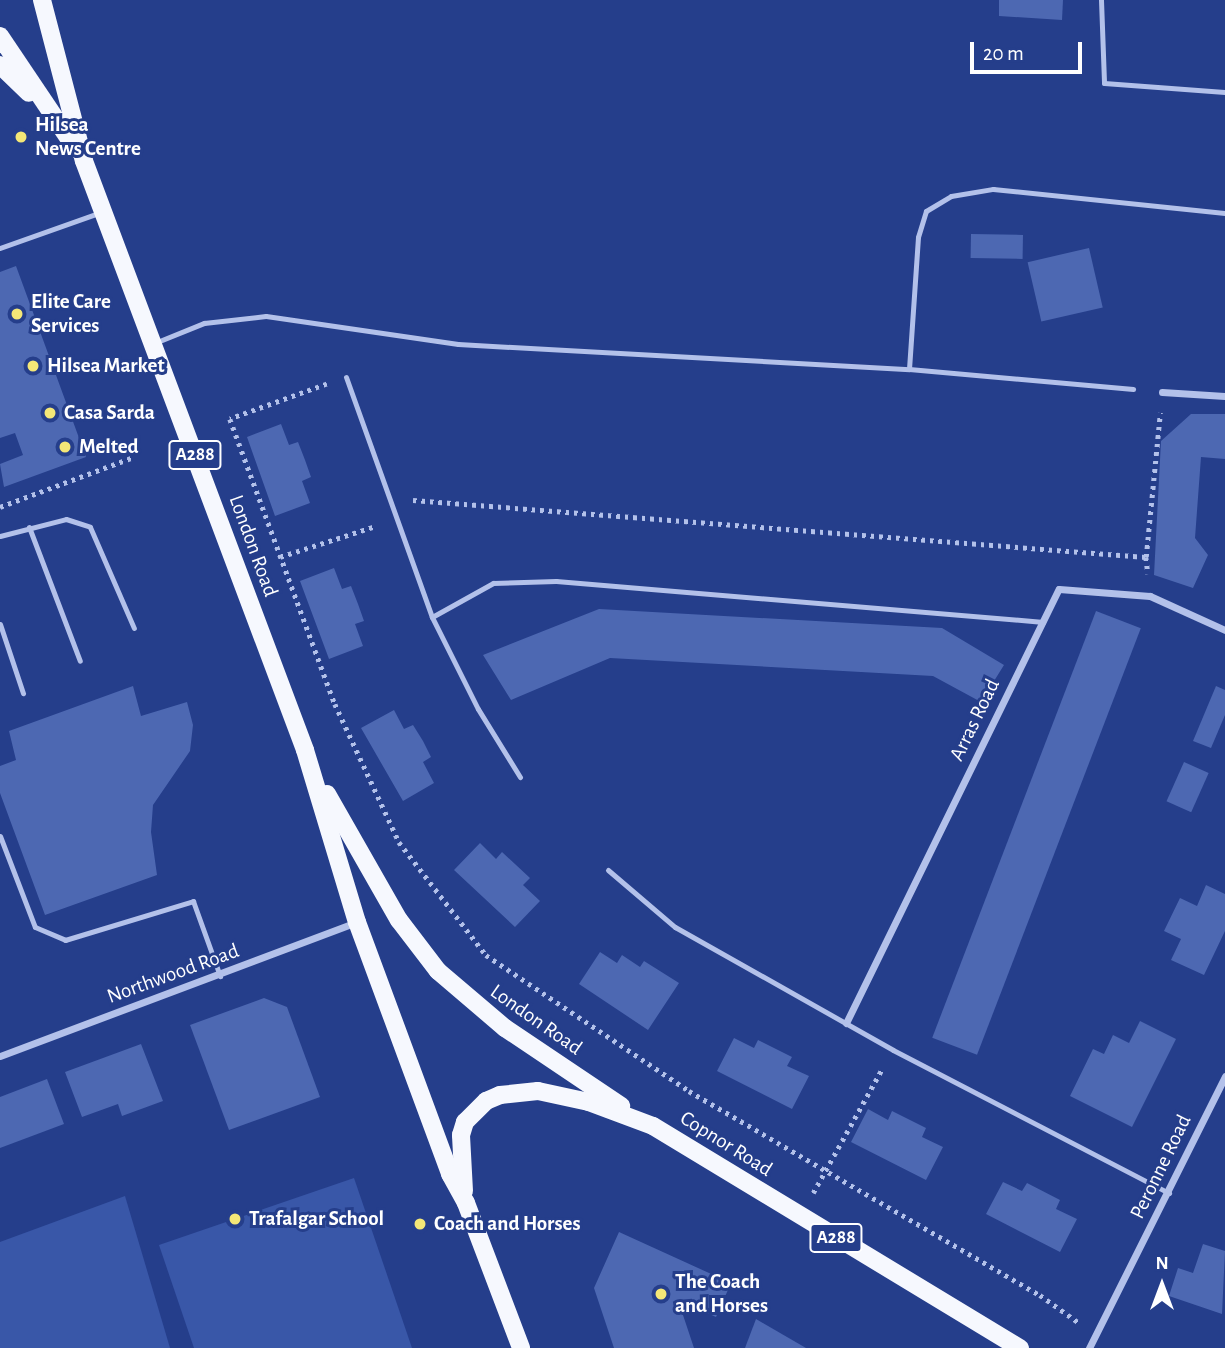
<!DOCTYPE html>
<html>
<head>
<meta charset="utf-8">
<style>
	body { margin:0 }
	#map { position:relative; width:1225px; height:1348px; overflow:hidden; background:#253e8b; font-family:"Alegreya Sans",sans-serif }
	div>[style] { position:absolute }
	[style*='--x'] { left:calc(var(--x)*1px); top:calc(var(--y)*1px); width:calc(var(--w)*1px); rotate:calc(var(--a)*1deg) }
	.green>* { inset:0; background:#3957a8 }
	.building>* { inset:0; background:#4d68b2; transform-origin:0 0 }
	.path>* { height:4.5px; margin-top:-2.25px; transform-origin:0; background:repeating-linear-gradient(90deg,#b3c1ea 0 3.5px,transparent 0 8.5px) }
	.service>* { height:5px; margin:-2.5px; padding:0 2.5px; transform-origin:2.5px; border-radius:2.5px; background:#b3c1ea }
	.minor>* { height:7px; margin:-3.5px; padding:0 3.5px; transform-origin:3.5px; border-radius:3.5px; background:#b3c1ea }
	.primary>* { height:18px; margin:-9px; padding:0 9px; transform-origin:9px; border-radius:9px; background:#f6f8fe }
	.dots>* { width:19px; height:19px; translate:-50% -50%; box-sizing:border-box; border:4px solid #253e8b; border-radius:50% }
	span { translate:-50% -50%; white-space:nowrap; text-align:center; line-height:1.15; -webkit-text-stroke:6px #253e8b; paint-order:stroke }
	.shield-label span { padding:2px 5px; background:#253e8b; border:2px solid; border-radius:5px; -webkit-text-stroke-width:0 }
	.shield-label { font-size:19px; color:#fff; font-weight:700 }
	.poi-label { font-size:21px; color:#fff; font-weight:700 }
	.left { translate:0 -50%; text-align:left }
	.street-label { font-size:21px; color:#fff }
	.north { position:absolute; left:1127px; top:1250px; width:70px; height:70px; -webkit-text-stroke:5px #253e8b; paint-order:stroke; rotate:0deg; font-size:19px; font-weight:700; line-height:28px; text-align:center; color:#fff }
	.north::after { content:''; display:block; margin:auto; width:24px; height:32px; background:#fff; clip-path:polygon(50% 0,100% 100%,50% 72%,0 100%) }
	.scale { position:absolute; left:970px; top:42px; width:112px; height:32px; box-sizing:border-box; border:4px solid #fff; border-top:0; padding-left:9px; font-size:21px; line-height:24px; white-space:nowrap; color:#fff; -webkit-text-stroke:5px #253e8b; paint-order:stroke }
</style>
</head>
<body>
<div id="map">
	<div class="green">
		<div style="clip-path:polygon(354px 1178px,412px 1348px,194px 1348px,159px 1245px)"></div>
		<div style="clip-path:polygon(125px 1196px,170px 1348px,0 1348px,0 1242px)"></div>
	</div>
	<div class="building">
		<div style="clip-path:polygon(999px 0,1063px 0,1062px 20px,999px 16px)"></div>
		<div style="left:971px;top:234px;width:52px;height:24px;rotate:1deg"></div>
		<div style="left:1089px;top:248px;width:61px;height:63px;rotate:77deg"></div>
		<div style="clip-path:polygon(16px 266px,86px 457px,4px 487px,0 464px,23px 455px,15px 433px,0 438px,0 272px)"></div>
		<div style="clip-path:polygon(1191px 414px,1225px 414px,1225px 459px,1201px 457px,1195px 538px,1208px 555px,1193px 588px,1154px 575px,1161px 441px)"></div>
		<div style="clip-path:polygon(281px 424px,289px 445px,298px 442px,305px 460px,311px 477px,302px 481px,310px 503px,275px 516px,247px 437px)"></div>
		<div style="clip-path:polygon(334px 568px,342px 589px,351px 586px,358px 604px,364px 621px,355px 624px,363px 646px,329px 659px,300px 581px)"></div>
		<div style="clip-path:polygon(599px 609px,942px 628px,1004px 665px,981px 702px,933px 676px,610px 658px,511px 700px,483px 655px)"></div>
		<div style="left:1096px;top:611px;width:48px;height:457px;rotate:21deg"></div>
		<div style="clip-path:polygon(133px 686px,141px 716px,187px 702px,193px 725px,190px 751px,153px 805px,151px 832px,157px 875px,45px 915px,0 793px,0 766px,16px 760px,9px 731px)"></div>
		<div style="clip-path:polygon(1216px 686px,1225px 690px,1225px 715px,1211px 748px,1193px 741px)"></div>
		<div style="clip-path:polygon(394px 710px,404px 729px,413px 725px,423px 741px,431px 757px,423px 762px,434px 783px,403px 801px,361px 728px)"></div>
		<div style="left:1184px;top:762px;width:27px;height:43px;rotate:24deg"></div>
		<div style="clip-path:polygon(480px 843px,496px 859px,502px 852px,530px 878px,523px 885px,540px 901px,515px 927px,454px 870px)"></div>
		<div style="clip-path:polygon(1206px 885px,1225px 894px,1225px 931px,1204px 975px,1171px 960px,1181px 939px,1164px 931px,1180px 898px,1197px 906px)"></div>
		<div style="clip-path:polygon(600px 952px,617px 963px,622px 955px,640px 967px,644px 961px,679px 983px,648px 1030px,579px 984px)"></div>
		<div style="clip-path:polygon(264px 998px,287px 1007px,320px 1097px,229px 1130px,190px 1025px)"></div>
		<div style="clip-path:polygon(1140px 1021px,1176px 1039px,1132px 1127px,1070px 1096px,1093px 1049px,1104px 1054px,1113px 1035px,1129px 1043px)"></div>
		<div style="clip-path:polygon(734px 1038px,754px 1048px,758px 1040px,792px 1057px,787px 1066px,809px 1076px,792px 1109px,717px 1071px)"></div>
		<div style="clip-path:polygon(141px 1044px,163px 1101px,122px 1116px,118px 1104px,82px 1117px,65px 1072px)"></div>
		<div style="clip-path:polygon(47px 1079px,64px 1124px,0 1148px,0 1097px)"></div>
		<div style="clip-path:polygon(868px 1109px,888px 1120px,892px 1111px,926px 1128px,922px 1137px,943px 1147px,926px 1180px,851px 1142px)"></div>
		<div style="clip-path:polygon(1003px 1182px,1022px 1191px,1027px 1183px,1060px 1200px,1056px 1209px,1077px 1219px,1060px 1252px,986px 1214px)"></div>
		<div style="clip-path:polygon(619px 1232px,731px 1283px,716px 1317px,678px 1300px,694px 1348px,614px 1348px,594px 1288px)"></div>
		<div style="clip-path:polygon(1203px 1244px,1225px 1251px,1222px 1314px,1169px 1296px,1178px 1268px,1193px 1273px)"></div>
		<div style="clip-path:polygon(756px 1319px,806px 1348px,745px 1348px)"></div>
	</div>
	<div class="path">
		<div style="--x:327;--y:384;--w:103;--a:160.2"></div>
		<div style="--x:230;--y:419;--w:304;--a:69.8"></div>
		<div style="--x:335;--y:704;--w:152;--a:65.1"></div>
		<div style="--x:399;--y:842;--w:143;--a:52.4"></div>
		<div style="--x:486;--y:955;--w:244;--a:33.8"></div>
		<div style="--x:689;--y:1091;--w:406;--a:30.2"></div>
		<div style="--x:1040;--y:1295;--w:47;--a:35.4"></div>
		<div style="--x:413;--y:500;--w:735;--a:4.45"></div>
		<div style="--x:1146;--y:557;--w:145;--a:-84.4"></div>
		<div style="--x:0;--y:507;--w:143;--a:-20.5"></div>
		<div style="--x:280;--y:557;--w:101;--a:-17.9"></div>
		<div style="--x:1146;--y:557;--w:17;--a:83"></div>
		<div style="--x:813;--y:1193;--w:142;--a:-60.9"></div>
	</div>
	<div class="service">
		<div style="--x:1101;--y:0;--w:83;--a:87.9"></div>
		<div style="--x:1104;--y:83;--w:121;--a:4.3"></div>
		<div style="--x:0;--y:248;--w:105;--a:-19.5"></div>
		<div style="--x:157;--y:342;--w:51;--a:-22"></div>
		<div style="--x:204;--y:323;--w:62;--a:-6.4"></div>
		<div style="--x:266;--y:316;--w:194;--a:8.3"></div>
		<div style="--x:458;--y:344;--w:452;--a:3.2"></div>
		<div style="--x:909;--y:369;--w:225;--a:5.1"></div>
		<div style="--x:909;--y:369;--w:132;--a:-86.1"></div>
		<div style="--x:918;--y:237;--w:27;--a:-73"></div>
		<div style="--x:926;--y:211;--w:29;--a:-31"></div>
		<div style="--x:951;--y:196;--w:43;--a:-9.5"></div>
		<div style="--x:993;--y:189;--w:233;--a:5.9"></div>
		<div style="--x:346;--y:377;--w:255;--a:70.3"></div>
		<div style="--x:29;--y:527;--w:143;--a:69.2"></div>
		<div style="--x:0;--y:536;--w:68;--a:-14.4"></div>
		<div style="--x:66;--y:519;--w:25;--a:18"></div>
		<div style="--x:90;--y:527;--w:110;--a:66.5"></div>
		<div style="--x:0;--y:624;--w:73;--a:71.6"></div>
		<div style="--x:520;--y:777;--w:80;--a:-121.7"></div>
		<div style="--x:478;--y:709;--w:103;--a:-116.6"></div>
		<div style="--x:432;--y:617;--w:70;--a:-29.1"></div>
		<div style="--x:493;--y:583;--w:63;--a:-1.8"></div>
		<div style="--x:556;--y:581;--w:489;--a:4.8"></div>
		<div style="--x:0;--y:836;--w:97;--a:69"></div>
		<div style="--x:35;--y:927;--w:33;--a:23"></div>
		<div style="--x:65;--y:940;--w:134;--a:-16.9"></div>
		<div style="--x:193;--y:901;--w:80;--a:70.2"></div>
		<div style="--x:608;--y:870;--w:88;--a:40.4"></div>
		<div style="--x:675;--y:927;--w:250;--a:29.4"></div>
		<div style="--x:893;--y:1050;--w:311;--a:27.4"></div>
	</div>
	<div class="minor">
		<div style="--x:1162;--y:392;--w:63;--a:3.6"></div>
		<div style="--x:846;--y:1023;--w:483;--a:-63.9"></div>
		<div style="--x:1059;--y:589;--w:91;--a:4.4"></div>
		<div style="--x:1150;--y:596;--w:82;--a:24.4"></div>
		<div style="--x:0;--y:1056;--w:381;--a:-20.6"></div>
		<div style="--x:1089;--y:1348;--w:304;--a:-63.4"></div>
	</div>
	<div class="primary">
		<div style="--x:42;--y:0;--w:166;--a:75.4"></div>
		<div style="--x:84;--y:161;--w:629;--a:69.43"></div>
		<div style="--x:305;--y:750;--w:180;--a:73.2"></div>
		<div style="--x:357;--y:922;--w:269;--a:69.7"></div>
		<div style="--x:450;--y:1174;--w:33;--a:61"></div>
		<div style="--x:466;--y:1203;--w:155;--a:69.2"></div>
		<div style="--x:0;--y:36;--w:136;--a:56.1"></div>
		<div style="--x:0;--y:65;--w:40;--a:44"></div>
		<div style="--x:327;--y:794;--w:145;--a:60.3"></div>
		<div style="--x:399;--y:920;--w:64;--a:52.6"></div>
		<div style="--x:438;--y:971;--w:88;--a:40.4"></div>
		<div style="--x:505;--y:1028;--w:140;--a:33.9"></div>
		<div style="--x:464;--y:1191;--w:56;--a:-93.1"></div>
		<div style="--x:461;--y:1135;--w:14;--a:-73"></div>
		<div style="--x:465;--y:1122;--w:30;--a:-45"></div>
		<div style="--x:486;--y:1101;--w:15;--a:-23"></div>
		<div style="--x:500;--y:1095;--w:38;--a:-6"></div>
		<div style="--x:538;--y:1091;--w:52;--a:12.2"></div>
		<div style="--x:589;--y:1102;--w:68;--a:20.6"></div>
		<div style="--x:653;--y:1126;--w:429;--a:31.2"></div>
	</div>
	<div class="dots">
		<div style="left:21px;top:137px;background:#f4e777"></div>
		<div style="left:17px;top:314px;background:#f4e777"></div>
		<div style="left:33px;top:366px;background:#f4e777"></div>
		<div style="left:50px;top:413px;background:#f4e777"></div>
		<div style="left:65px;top:447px;background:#f4e777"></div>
		<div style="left:235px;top:1219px;background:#f4e777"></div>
		<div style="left:420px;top:1224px;background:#f4e777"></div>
		<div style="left:661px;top:1294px;background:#f4e777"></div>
	</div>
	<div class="shield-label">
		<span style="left:195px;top:455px">A288</span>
		<span style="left:836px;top:1238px">A288</span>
	</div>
	<div class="poi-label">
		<span class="left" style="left:35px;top:137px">Hilsea<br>News Centre</span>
		<span class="left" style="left:31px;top:314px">Elite Care<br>Services</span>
		<span class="left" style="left:47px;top:366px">Hilsea Market</span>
		<span class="left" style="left:64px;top:413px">Casa Sarda</span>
		<span class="left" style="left:79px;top:447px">Melted</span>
		<span class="left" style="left:249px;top:1219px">Trafalgar School</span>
		<span class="left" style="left:434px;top:1224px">Coach and Horses</span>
		<span class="left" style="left:675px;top:1294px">The Coach<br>and Horses</span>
	</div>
	<div class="street-label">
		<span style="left:253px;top:546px;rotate:70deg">London Road</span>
		<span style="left:975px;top:720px;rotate:-64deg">Arras Road</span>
		<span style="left:173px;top:974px;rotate:-20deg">Northwood Road</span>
		<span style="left:536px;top:1020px;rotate:35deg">London Road</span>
		<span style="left:726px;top:1144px;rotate:32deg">Copnor Road</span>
		<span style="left:1161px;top:1167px;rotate:-64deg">Peronne Road</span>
	</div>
	<div class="north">N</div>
	<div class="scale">20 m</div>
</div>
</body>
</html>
